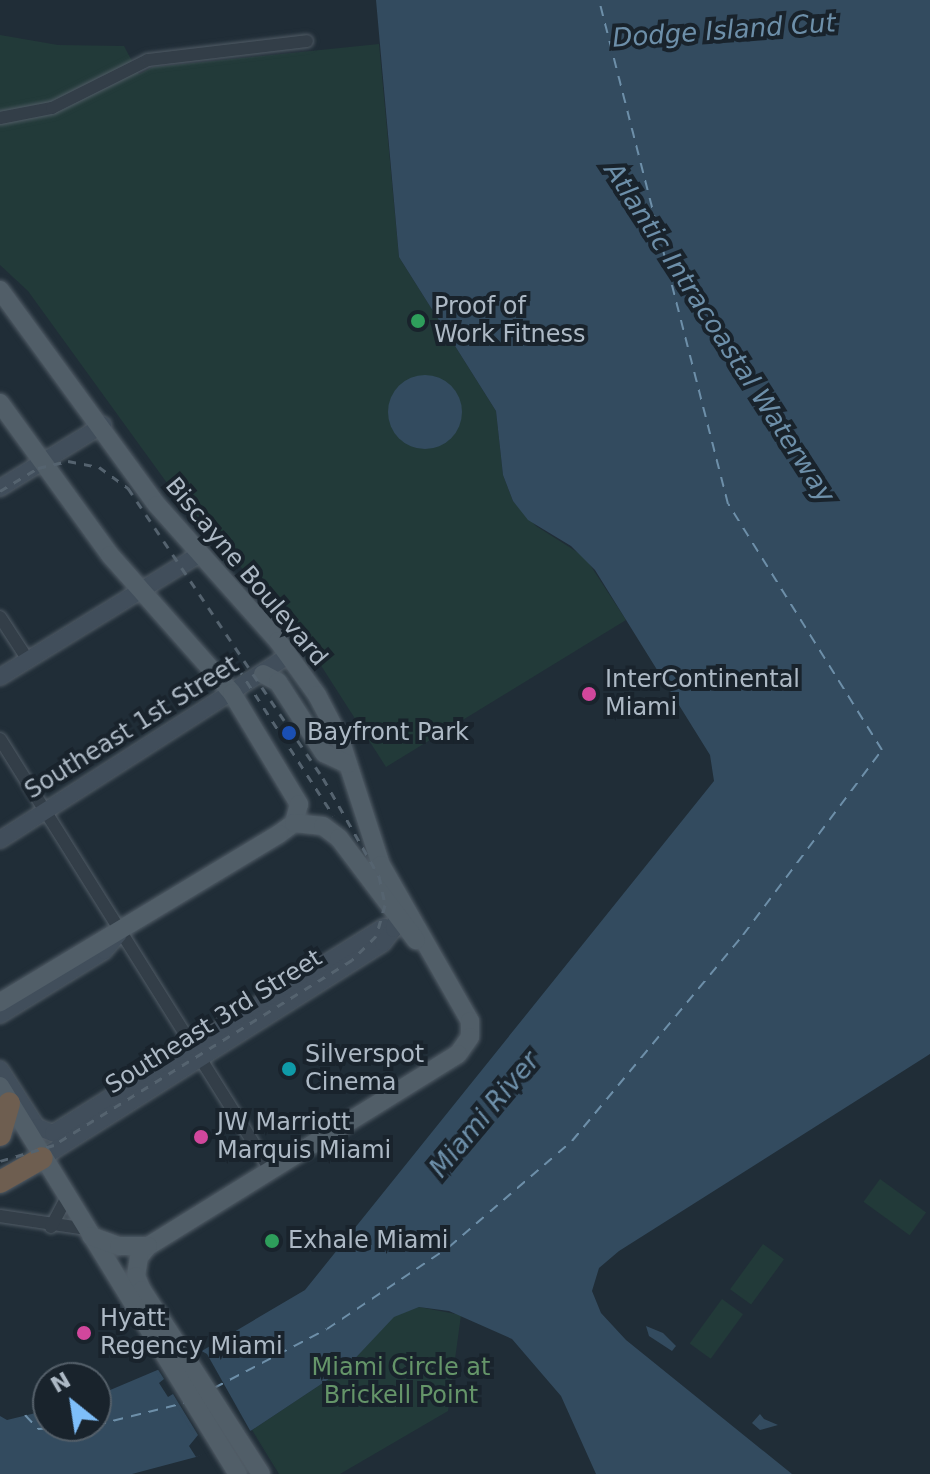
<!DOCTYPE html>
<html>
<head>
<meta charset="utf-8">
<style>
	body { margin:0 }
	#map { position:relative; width:930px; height:1474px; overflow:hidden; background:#202d37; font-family:"DejaVu Sans",sans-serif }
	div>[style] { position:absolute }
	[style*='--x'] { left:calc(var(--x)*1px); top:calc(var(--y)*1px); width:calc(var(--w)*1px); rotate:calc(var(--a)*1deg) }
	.green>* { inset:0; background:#223a39; transform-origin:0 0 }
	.water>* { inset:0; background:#334b5f }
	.round { border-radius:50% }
	.pier>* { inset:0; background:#202d37 }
	.ferry>* { height:2px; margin-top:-1px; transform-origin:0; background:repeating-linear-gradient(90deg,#6d8fa9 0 10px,transparent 0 18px) }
	.roads { filter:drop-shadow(0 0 2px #515c66) drop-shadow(0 0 2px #515c66) }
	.street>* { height:12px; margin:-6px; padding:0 6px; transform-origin:6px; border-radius:6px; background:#333e48 }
	.secondary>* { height:16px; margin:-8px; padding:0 8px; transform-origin:8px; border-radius:8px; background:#414e5b }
	.primary>* { height:18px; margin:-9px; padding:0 9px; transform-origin:9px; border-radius:9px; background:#515e68 }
	.highway>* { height:22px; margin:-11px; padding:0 11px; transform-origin:11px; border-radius:11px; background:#6e5e50 }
	.rail>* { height:3px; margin-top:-1.5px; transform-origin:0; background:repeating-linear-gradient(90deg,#55636f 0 8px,transparent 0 16px) }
	.dots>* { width:22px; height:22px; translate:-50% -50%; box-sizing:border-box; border:4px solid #19232c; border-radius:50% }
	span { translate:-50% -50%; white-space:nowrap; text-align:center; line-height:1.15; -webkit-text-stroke:8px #19232c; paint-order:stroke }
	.poi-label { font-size:24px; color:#adb9c5 }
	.left { translate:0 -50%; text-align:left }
	.street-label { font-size:24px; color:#adb9c5 }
	.park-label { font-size:24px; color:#659569 }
	.water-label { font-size:26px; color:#6d8fa9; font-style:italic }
	.north { position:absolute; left:32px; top:1362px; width:80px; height:80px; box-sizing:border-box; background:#19232c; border:2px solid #545f69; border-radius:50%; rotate:330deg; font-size:22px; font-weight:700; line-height:32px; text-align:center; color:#adb9c5 }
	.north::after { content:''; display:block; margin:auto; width:28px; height:36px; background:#7ebef9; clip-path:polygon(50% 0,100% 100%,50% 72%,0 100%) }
</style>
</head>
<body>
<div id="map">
	<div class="green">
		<div style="clip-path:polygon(0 35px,58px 45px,124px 46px,139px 74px,153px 67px,379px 44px,399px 257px,496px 411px,503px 475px,513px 501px,536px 526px,585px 557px,626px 620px,386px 767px,304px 639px,167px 483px,28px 291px,0 265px)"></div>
		<div style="left:880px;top:1179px;width:57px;height:28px;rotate:36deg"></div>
		<div style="left:763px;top:1244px;width:26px;height:56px;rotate:36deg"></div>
		<div style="left:722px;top:1299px;width:26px;height:55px;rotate:36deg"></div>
		<div style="clip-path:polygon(419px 1307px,461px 1315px,448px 1411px,340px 1474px,279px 1474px,252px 1430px,347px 1367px,394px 1316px)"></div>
	</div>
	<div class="water">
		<div style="clip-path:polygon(376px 0,930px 0,930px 1054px,619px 1251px,599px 1268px,592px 1291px,601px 1313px,626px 1340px,792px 1474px,596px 1474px,561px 1396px,512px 1339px,449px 1311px,419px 1307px,394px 1317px,347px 1367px,252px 1430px,196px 1457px,132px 1474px,0 1474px,0 1416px,7px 1420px,48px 1410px,48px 1426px,96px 1426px,96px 1396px,200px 1352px,305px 1290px,714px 781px,710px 755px,595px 570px,571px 546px,528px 520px,513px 501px,503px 475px,496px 411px,399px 257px)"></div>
		<div class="round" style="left:388px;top:375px;width:74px;height:74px"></div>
		<div style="clip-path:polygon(646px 1326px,663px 1333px,676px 1346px,672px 1351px,649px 1336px)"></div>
		<div style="clip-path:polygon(760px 1414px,764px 1419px,778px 1425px,760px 1430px,752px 1423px)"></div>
	</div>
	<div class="pier">
		<div style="clip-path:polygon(198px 1349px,207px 1354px,252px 1434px,196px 1457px,189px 1446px,198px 1435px,173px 1394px,168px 1397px,159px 1383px,164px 1379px,157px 1368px)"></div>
	</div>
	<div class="ferry">
		<div style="--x:214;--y:1388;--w:127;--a:-27.6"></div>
		<div style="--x:327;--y:1329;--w:147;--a:-33.9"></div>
		<div style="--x:449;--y:1247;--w:162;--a:-40.8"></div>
		<div style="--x:572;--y:1141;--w:268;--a:-50.3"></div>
		<div style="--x:743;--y:935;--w:231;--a:-53.1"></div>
		<div style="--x:882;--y:750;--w:290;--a:-122"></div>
		<div style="--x:728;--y:504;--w:520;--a:-104.36"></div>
		<div style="--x:25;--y:1415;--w:19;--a:47"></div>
		<div style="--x:38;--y:1429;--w:53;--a:-3.2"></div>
		<div style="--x:96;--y:1425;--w:91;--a:-14"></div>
	</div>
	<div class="roads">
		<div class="street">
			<div style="--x:0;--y:118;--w:53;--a:-10.9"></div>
			<div style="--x:52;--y:108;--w:107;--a:-26.6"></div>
			<div style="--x:148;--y:60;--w:160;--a:-6.8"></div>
			<div style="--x:0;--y:617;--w:51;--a:56.9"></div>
			<div style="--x:0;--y:739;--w:510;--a:57.9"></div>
			<div style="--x:0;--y:1216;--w:88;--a:8.5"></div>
			<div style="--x:51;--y:1227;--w:34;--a:-62"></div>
		</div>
		<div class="secondary">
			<div style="--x:0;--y:488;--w:121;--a:-31.5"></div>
			<div style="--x:0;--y:677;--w:235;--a:-31.6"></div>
			<div style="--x:0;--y:840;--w:343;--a:-32.6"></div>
			<div style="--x:0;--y:1015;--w:122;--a:-31.6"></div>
			<div style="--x:104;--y:951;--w:23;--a:-49"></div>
			<div style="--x:0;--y:1069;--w:69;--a:57.5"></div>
			<div style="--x:37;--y:1127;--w:26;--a:21"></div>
			<div style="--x:53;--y:1133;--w:390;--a:-31.9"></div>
			<div style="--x:42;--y:1158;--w:403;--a:-32.2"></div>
			<div style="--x:383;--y:943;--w:18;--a:-52"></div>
			<div style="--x:394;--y:929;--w:15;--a:-79"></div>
		</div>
		<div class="primary">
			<div style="--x:0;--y:290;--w:266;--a:53.9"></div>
			<div style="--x:157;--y:505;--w:182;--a:48.3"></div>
			<div style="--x:278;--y:641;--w:67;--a:54.2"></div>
			<div style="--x:317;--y:695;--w:50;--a:62.4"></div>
			<div style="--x:340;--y:739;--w:133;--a:72"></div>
			<div style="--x:381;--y:865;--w:180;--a:60.3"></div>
			<div style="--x:470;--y:1021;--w:16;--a:90"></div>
			<div style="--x:470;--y:1037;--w:21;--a:125"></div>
			<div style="--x:458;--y:1054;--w:365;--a:148.2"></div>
			<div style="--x:148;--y:1246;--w:14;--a:129"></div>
			<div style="--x:139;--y:1257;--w:19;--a:99"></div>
			<div style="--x:136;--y:1276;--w:15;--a:67"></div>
			<div style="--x:142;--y:1290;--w:219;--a:57.1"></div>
			<div style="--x:0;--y:403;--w:188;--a:54.1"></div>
			<div style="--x:110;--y:555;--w:184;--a:48.5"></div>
			<div style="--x:232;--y:693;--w:130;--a:58.9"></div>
			<div style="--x:299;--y:804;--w:20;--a:105"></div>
			<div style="--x:294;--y:823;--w:19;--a:144"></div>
			<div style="--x:279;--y:834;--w:326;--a:148.9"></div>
			<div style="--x:263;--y:674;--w:17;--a:28"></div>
			<div style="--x:278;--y:682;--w:85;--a:57.1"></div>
			<div style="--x:324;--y:753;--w:26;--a:25"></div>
			<div style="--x:294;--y:823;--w:29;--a:6"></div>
			<div style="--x:323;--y:826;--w:20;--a:37"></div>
			<div style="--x:339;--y:838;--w:128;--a:53"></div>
			<div style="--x:0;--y:1086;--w:455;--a:58.5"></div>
			<div style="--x:91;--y:1236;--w:30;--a:20"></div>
			<div style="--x:119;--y:1246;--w:29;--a:0"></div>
		</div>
		<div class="highway">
			<div style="--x:0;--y:1135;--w:33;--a:-74"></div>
			<div style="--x:0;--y:1182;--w:48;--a:-29.7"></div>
		</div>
	</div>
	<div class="rail">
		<div style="--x:0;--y:491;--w:44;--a:-31.2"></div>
		<div style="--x:38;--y:468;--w:31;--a:-13"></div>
		<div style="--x:68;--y:461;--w:32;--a:11"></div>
		<div style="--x:99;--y:467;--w:36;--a:36"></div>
		<div style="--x:128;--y:488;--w:349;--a:56.1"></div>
		<div style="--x:323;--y:778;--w:113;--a:60.3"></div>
		<div style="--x:379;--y:876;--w:30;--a:78"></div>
		<div style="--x:385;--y:905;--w:32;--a:106"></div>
		<div style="--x:376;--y:936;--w:34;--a:135"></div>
		<div style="--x:352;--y:960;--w:351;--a:148.2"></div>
		<div style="--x:54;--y:1145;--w:56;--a:163.5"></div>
		<div style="--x:229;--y:654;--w:192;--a:57.1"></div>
	</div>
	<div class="dots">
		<div style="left:418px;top:321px;background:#2e9e5b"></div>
		<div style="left:589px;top:694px;background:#d1479c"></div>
		<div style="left:289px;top:733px;background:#1a4fb4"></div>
		<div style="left:289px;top:1069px;background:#0f9aa8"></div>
		<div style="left:201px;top:1137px;background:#d1479c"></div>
		<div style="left:272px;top:1241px;background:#2e9e5b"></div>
		<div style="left:84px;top:1333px;background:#d1479c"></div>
	</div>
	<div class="poi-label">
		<span class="left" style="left:434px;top:321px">Proof of<br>Work Fitness</span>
		<span class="left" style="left:605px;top:694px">InterContinental<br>Miami</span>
		<span class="left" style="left:307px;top:733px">Bayfront Park</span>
		<span class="left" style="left:305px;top:1069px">Silverspot<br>Cinema</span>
		<span class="left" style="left:217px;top:1137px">JW Marriott<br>Marquis Miami</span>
		<span class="left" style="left:288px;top:1241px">Exhale Miami</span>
		<span class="left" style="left:100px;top:1333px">Hyatt<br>Regency Miami</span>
	</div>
	<div class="street-label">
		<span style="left:246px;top:572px;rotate:50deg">Biscayne Boulevard</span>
		<span style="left:132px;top:728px;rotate:-32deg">Southeast 1st Street</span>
		<span style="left:214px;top:1022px;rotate:-32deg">Southeast 3rd Street</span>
	</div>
	<div class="park-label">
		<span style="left:401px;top:1382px">Miami Circle at<br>Brickell Point</span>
	</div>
	<div class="water-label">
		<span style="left:724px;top:31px;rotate:-4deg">Dodge Island Cut</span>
		<span style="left:719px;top:333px;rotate:57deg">Atlantic Intracoastal Waterway</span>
		<span style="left:485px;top:1115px;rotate:-50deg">Miami River</span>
	</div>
	<div class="north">N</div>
</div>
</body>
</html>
